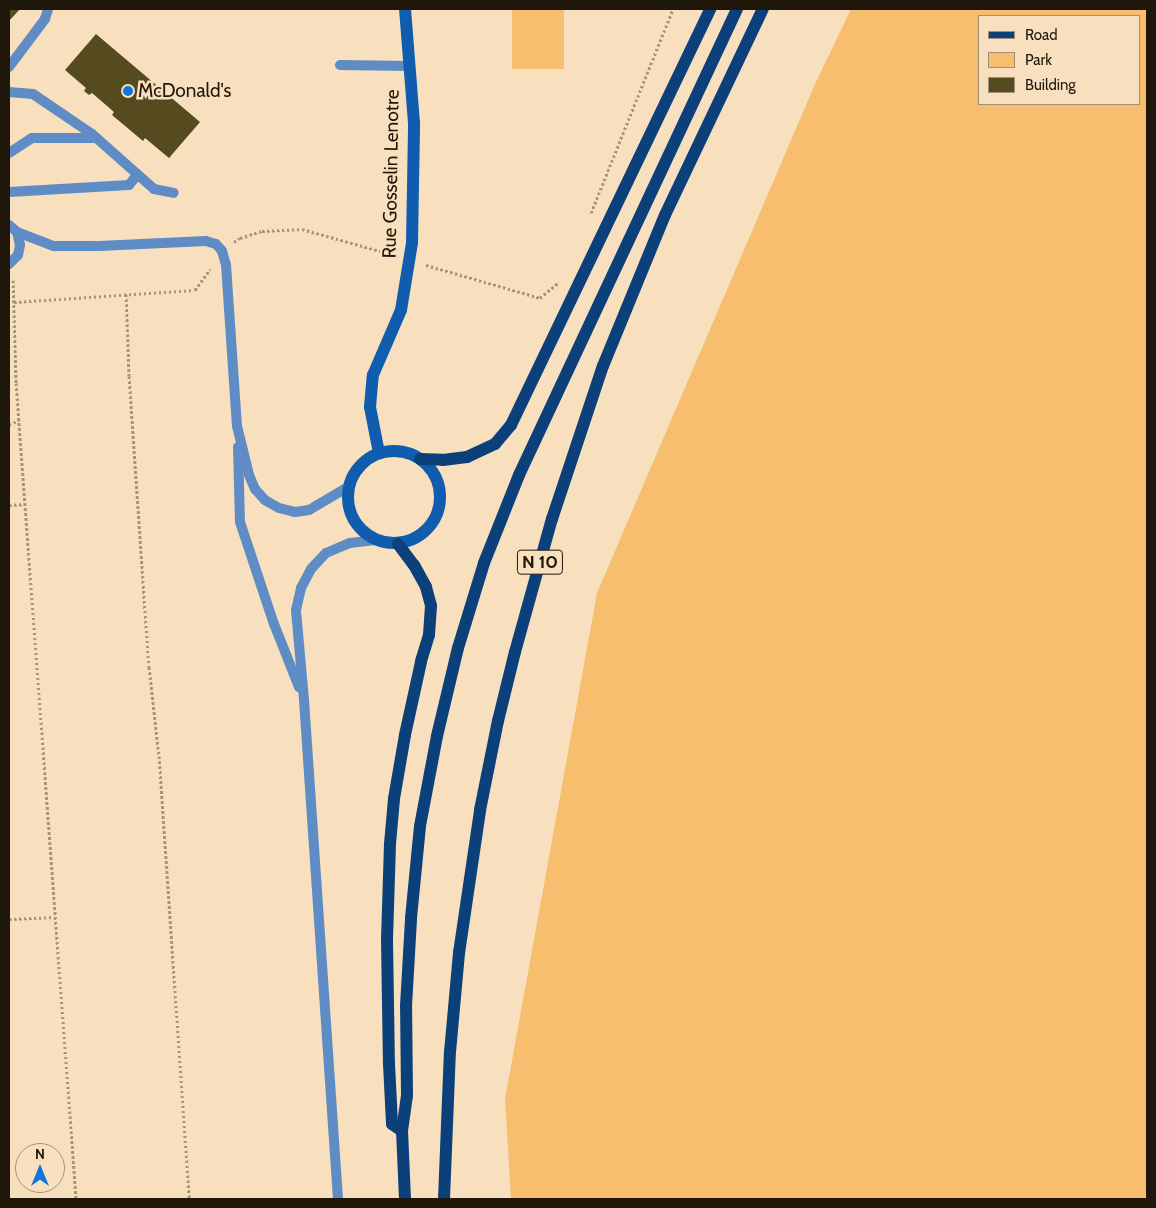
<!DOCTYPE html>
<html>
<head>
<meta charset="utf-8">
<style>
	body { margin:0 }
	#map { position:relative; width:1156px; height:1208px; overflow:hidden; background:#f8e0be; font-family:Cabin,sans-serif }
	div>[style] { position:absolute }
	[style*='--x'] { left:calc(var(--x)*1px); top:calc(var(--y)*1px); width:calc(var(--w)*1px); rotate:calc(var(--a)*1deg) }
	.green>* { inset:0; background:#f6be6e; transform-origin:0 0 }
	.building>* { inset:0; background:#564a1f }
	.path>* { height:3px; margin-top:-1.5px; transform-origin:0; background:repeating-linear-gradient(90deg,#a7957b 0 2.5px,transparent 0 5px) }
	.lane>* { height:10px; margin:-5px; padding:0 5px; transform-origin:5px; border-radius:5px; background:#5f8cc4 }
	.secondary>* { height:12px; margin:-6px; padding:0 6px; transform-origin:6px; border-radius:6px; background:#105db0 }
	.secondary>.ring { margin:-6px; padding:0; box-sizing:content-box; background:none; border:12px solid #105db0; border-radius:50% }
	.primary>* { height:12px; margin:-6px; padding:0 6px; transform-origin:6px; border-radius:6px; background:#0c407a }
	.dots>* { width:14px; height:14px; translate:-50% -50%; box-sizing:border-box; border:2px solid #f8e0be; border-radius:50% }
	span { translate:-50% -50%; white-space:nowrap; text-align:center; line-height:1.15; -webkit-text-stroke:5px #f8e0be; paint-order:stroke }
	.shield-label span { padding:1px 4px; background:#f8e0be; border:1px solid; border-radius:4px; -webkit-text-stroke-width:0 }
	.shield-label { font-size:18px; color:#20170b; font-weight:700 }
	.poi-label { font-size:19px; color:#20170b }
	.left { translate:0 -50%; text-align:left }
	.street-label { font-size:19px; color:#20170b }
	.frame { position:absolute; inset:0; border:10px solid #20170b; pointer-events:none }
	.legend { position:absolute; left:978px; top:15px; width:162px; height:90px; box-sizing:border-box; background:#f8e0be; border:1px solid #a29076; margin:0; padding:6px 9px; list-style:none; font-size:15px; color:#20170b }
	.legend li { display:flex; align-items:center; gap:10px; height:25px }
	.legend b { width:25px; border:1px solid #a29076 }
	.north { position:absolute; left:15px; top:1143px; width:50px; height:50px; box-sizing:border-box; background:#f8e0be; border:1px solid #a29076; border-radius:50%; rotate:0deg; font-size:14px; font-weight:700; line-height:20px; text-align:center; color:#20170b }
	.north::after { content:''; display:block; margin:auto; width:18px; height:22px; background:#1075dd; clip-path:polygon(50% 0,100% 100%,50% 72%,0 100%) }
</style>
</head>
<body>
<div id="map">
	<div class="green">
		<div style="left:512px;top:9px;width:52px;height:60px"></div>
		<div style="clip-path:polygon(evenodd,851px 9px,1147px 9px,1147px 1199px,511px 1199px,505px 1099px,597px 593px,815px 84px,851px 9px,980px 16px,1140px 16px,1140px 104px,980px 104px,980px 16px)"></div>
	</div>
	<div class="building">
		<div style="clip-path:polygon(9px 9px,20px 9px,9px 21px)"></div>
		<div style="clip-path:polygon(96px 34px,200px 122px,169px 158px,145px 138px,143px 141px,112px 115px,114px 112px,92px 93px,89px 95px,84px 91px,86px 88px,65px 70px)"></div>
	</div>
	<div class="path">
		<div style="--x:591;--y:213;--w:220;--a:-68.1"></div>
		<div style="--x:234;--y:242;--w:7;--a:-34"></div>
		<div style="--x:240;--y:238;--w:23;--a:-18"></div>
		<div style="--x:262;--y:231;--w:40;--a:-2.9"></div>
		<div style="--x:302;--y:229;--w:96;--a:15.8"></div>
		<div style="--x:426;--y:265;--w:119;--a:16.1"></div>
		<div style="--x:540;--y:298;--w:25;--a:-40"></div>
		<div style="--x:13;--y:280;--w:103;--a:88.3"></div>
		<div style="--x:16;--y:383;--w:818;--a:85.79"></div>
		<div style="--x:126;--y:294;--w:82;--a:87.9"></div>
		<div style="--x:129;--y:376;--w:292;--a:86.1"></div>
		<div style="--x:149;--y:667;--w:90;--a:83.6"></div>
		<div style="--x:159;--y:756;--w:444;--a:86.1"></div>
		<div style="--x:14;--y:302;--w:181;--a:-3.8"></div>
		<div style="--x:195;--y:290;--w:26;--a:-54"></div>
		<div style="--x:9;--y:425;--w:11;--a:-27"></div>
		<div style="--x:9;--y:505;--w:16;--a:-4"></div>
		<div style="--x:9;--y:919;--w:45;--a:-2.5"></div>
	</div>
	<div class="lane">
		<div style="--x:340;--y:65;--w:70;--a:0.8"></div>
		<div style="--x:9;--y:67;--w:60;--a:-53.1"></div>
		<div style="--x:45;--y:19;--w:10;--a:-73"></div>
		<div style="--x:9;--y:92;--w:24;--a:5"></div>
		<div style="--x:33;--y:94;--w:71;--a:34.1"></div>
		<div style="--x:92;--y:134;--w:83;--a:41.6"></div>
		<div style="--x:154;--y:189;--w:20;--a:11"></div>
		<div style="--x:9;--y:153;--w:27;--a:-33"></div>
		<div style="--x:32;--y:138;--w:64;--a:0"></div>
		<div style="--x:9;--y:192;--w:120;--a:-3.3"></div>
		<div style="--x:129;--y:185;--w:13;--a:-51"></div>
		<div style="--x:9;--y:225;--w:11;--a:41"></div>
		<div style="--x:17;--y:232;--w:13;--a:77"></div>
		<div style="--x:20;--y:245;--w:10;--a:101"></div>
		<div style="--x:18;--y:255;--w:13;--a:135"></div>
		<div style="--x:17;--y:232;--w:40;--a:21"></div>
		<div style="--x:54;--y:246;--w:45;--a:0"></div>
		<div style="--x:99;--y:246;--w:107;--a:-2.7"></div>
		<div style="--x:206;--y:241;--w:10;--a:17"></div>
		<div style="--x:216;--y:244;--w:9;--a:49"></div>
		<div style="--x:222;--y:251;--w:15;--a:74"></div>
		<div style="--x:226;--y:265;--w:161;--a:86.1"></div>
		<div style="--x:237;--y:426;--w:50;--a:76.2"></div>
		<div style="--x:249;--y:475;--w:15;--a:67"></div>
		<div style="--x:255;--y:489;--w:15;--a:48"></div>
		<div style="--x:265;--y:500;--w:16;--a:30"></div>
		<div style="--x:279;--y:508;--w:16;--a:14"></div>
		<div style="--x:295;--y:512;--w:14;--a:-8"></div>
		<div style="--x:309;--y:510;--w:45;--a:-30.5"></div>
		<div style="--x:238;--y:447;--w:75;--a:88.5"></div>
		<div style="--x:240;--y:522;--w:108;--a:71.6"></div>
		<div style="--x:274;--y:624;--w:68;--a:68.4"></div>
		<div style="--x:338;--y:1199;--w:500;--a:-93.9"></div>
		<div style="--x:304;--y:700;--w:90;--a:-95.1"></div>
		<div style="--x:296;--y:610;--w:23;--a:-77"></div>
		<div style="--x:301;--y:588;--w:21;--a:-62"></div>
		<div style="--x:311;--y:569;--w:22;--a:-47"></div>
		<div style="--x:326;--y:553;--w:26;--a:-23"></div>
		<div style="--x:350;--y:543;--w:25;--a:-7"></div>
	</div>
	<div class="secondary">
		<div class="ring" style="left:348px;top:451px;width:80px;height:80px"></div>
		<div style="--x:379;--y:453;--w:47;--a:-101.1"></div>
		<div style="--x:370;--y:407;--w:32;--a:-85"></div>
		<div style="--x:373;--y:375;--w:71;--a:-66.7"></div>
		<div style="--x:401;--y:310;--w:68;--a:-80.7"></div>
		<div style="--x:412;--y:243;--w:120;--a:-89"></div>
		<div style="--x:414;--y:123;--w:114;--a:-94.5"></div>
	</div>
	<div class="primary">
		<div style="--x:420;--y:459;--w:23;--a:2"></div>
		<div style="--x:443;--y:460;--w:24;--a:-7"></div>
		<div style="--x:467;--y:457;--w:31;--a:-25"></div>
		<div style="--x:495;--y:444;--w:25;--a:-50"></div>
		<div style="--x:511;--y:425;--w:461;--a:-64.4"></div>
		<div style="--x:398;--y:544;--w:26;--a:53"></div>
		<div style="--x:414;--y:565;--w:25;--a:61"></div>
		<div style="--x:426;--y:587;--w:20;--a:75"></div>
		<div style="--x:431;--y:606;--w:29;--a:94"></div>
		<div style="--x:429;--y:635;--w:28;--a:107"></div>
		<div style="--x:421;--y:662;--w:75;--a:102.4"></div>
		<div style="--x:405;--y:735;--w:65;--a:99.8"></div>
		<div style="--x:394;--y:799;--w:45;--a:95.1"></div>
		<div style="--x:390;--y:844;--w:96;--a:91.8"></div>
		<div style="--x:387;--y:940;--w:124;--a:89.1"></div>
		<div style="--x:389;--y:1064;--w:60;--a:87.1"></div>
		<div style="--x:392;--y:1124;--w:12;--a:35"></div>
		<div style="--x:405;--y:1199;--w:68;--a:-92.5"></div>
		<div style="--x:402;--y:1131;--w:36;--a:-82"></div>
		<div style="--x:407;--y:1095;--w:89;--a:-90.6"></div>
		<div style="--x:406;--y:1006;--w:88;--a:-86.7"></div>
		<div style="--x:411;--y:918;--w:92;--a:-84.4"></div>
		<div style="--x:420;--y:826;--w:92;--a:-79.3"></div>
		<div style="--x:437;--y:736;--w:90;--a:-76.6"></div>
		<div style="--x:458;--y:648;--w:89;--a:-73"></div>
		<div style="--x:484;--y:563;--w:95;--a:-68.3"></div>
		<div style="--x:519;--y:475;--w:514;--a:-64.93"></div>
		<div style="--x:444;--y:1199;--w:147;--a:-87.7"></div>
		<div style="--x:450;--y:1052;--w:99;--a:-84.8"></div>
		<div style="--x:459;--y:953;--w:145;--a:-81.6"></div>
		<div style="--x:480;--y:810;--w:91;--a:-78.6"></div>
		<div style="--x:498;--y:721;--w:71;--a:-76.2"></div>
		<div style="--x:515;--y:652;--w:138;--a:-74.5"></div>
		<div style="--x:552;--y:519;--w:161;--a:-71.6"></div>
		<div style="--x:603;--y:366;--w:163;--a:-67.7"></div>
		<div style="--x:665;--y:215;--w:228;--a:-64.6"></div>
	</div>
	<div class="dots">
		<div style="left:128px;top:91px;background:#1075dd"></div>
	</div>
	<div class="shield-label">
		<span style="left:540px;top:562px">N 10</span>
	</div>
	<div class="poi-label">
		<span class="left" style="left:138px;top:91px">McDonald's</span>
	</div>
	<div class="street-label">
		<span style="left:391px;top:174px;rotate:-89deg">Rue Gosselin Lenotre</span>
	</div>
	<div class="frame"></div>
	<ul class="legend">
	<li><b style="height:6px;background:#0c407a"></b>Road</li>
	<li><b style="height:14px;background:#f6be6e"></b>Park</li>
	<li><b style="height:14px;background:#564a1f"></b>Building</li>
	</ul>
	<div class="north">N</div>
</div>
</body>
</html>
